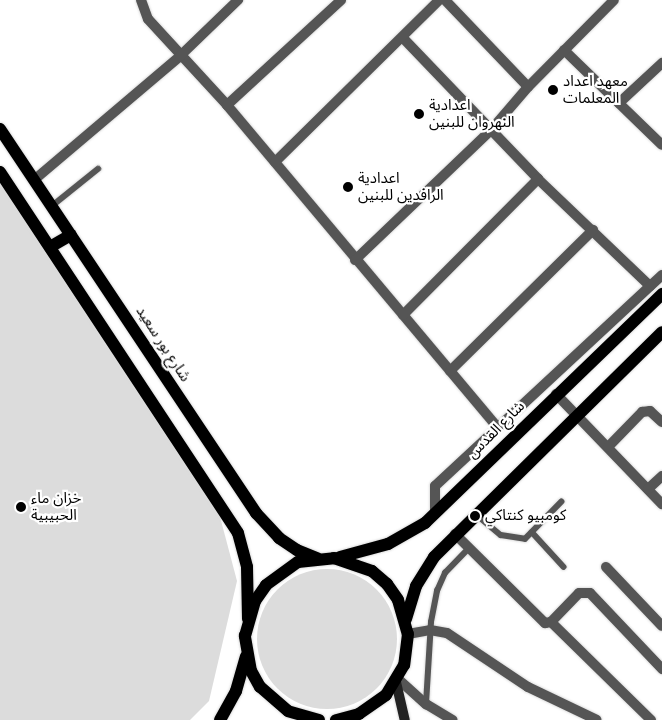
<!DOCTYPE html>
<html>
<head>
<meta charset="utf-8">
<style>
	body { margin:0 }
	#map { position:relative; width:662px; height:720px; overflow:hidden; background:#fff; font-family:Roboto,"Noto Sans Arabic",sans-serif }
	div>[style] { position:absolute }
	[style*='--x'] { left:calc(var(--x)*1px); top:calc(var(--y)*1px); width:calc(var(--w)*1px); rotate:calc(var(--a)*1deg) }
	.green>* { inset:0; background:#dcdcdc }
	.round { border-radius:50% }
	.roads { filter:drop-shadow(0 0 1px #dbdbdb) drop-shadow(0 0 1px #dbdbdb) }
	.lane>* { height:5.5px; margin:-2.75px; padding:0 2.75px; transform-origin:2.75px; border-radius:2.75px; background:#555 }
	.street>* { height:10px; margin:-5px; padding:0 5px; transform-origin:5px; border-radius:5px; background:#555 }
	.secondary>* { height:10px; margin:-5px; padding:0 5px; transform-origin:5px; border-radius:5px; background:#222 }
	.primary>* { height:12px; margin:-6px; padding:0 6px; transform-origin:6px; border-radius:6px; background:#000 }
	.dots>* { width:14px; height:14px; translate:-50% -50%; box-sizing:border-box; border:2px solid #fff; border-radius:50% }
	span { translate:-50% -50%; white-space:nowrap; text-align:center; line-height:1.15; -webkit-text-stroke:4.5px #fff; paint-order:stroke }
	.poi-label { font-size:15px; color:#000 }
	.left { translate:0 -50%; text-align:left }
	.street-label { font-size:15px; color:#000 }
</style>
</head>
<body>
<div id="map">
	<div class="green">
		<div style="clip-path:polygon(0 171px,214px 494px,237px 581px,209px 701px,190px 720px,0 720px)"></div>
		<div class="round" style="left:257px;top:569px;width:140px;height:140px"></div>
	</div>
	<div class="roads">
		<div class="lane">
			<div style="--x:52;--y:206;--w:59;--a:-38.8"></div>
			<div style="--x:477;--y:515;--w:31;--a:40"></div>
			<div style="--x:501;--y:535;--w:24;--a:9"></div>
			<div style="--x:525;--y:539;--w:52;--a:-45.8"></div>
			<div style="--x:532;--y:532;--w:47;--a:47.6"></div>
			<div style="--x:426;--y:704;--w:82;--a:-86.5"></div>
			<div style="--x:431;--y:622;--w:32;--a:-79"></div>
			<div style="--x:437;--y:591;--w:20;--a:-66"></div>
			<div style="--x:445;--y:573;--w:35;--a:-46"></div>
		</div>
		<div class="street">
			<div style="--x:141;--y:0;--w:20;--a:70"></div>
			<div style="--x:148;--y:19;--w:117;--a:47.4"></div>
			<div style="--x:227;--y:105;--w:420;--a:50"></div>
			<div style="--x:445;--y:0;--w:120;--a:46.3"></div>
			<div style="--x:403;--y:38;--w:195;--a:46.2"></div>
			<div style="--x:538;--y:179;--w:155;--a:43.7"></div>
			<div style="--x:564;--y:50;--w:136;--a:44.1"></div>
			<div style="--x:619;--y:103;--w:59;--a:-42.9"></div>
			<div style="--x:227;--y:105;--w:155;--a:-42.6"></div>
			<div style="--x:275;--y:162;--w:231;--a:-44.6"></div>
			<div style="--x:34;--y:180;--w:192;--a:-40.3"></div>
			<div style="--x:180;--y:56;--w:81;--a:-44"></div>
			<div style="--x:355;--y:260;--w:188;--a:-43.7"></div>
			<div style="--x:491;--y:130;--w:57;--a:-49.3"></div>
			<div style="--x:528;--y:87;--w:122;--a:-45.3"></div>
			<div style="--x:403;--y:315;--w:192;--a:-45.2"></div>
			<div style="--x:450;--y:371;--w:201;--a:-44.6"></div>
			<div style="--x:556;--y:394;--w:153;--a:46.1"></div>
			<div style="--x:608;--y:447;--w:49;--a:-45.8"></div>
			<div style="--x:642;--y:412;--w:8;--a:-7"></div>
			<div style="--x:650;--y:411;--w:16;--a:43"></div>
			<div style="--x:648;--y:489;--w:19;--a:-43"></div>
			<div style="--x:435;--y:514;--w:28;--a:-90"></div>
			<div style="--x:435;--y:486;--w:310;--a:-42.9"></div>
			<div style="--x:455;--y:534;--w:127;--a:44.7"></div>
			<div style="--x:545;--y:623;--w:6;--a:-9"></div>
			<div style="--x:551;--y:622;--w:40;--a:-46"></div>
			<div style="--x:579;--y:593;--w:11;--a:0"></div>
			<div style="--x:590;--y:593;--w:105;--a:46.5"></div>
			<div style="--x:606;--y:567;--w:81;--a:46.5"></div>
			<div style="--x:551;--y:622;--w:140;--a:44.4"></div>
			<div style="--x:408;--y:634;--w:22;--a:-10"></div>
			<div style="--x:430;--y:630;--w:17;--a:10"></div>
			<div style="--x:447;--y:633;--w:97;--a:33.7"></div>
			<div style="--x:528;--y:687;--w:76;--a:25.6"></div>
			<div style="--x:398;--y:679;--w:38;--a:42"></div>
			<div style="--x:426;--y:704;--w:31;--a:31"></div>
		</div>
		<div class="secondary">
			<div style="--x:396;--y:682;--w:39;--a:77"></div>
		</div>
		<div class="primary">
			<div style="--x:0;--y:129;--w:462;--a:56.3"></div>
			<div style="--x:256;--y:513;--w:34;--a:47"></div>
			<div style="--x:279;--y:538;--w:22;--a:34"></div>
			<div style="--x:297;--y:550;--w:22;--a:22"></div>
			<div style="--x:0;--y:172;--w:432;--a:56.6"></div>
			<div style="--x:238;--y:533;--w:35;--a:75"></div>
			<div style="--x:247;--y:567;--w:52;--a:88.9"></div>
			<div style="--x:50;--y:247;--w:24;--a:-30"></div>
			<div style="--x:340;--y:557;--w:50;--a:-15.2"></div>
			<div style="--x:388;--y:544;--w:43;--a:-29.6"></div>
			<div style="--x:425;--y:523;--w:330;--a:-44"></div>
			<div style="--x:406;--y:619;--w:34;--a:-73"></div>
			<div style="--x:416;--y:586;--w:34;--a:-58"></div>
			<div style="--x:434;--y:557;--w:320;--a:-44.6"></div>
			<div style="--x:220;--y:720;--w:33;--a:-61"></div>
			<div style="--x:236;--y:691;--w:36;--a:-74"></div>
			<div style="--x:319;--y:720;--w:32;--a:-164"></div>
			<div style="--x:288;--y:711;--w:37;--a:-139"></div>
			<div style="--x:260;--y:687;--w:18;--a:-119"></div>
			<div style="--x:251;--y:671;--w:36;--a:-100"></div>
			<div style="--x:245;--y:636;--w:36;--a:-74"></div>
			<div style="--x:255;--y:601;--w:19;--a:-55"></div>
			<div style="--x:266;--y:585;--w:39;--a:-36"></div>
			<div style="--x:298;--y:562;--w:36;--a:-6"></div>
			<div style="--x:334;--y:558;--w:40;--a:18.9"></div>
			<div style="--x:372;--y:571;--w:20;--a:41"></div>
			<div style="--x:387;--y:584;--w:19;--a:55"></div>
			<div style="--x:398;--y:600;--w:35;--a:74"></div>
			<div style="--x:408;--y:634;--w:31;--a:97"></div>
			<div style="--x:404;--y:665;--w:35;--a:121"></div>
			<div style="--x:386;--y:695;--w:33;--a:145"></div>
			<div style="--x:359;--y:714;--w:24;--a:165"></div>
		</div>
	</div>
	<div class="dots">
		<div style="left:553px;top:90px;background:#000"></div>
		<div style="left:419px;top:114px;background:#000"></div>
		<div style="left:348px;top:187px;background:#000"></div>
		<div style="left:21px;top:507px;background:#000"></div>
		<div style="left:475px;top:516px;background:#000"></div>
	</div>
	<div class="poi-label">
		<span class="left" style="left:563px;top:90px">معهد اعداد<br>المعلمات</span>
		<span class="left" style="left:429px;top:114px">اعدادية<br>النهروان للبنين</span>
		<span class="left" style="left:358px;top:187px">اعدادية<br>الرافدين للبنين</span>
		<span class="left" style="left:31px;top:507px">خزان ماء<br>الحبيبية</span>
		<span class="left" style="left:485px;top:516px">كومبيو كنتاكي</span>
	</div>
	<div class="street-label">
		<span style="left:163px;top:344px;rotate:57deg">شارع بور سعيد</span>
		<span style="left:496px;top:430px;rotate:-45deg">شارع القدس</span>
	</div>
</div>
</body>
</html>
